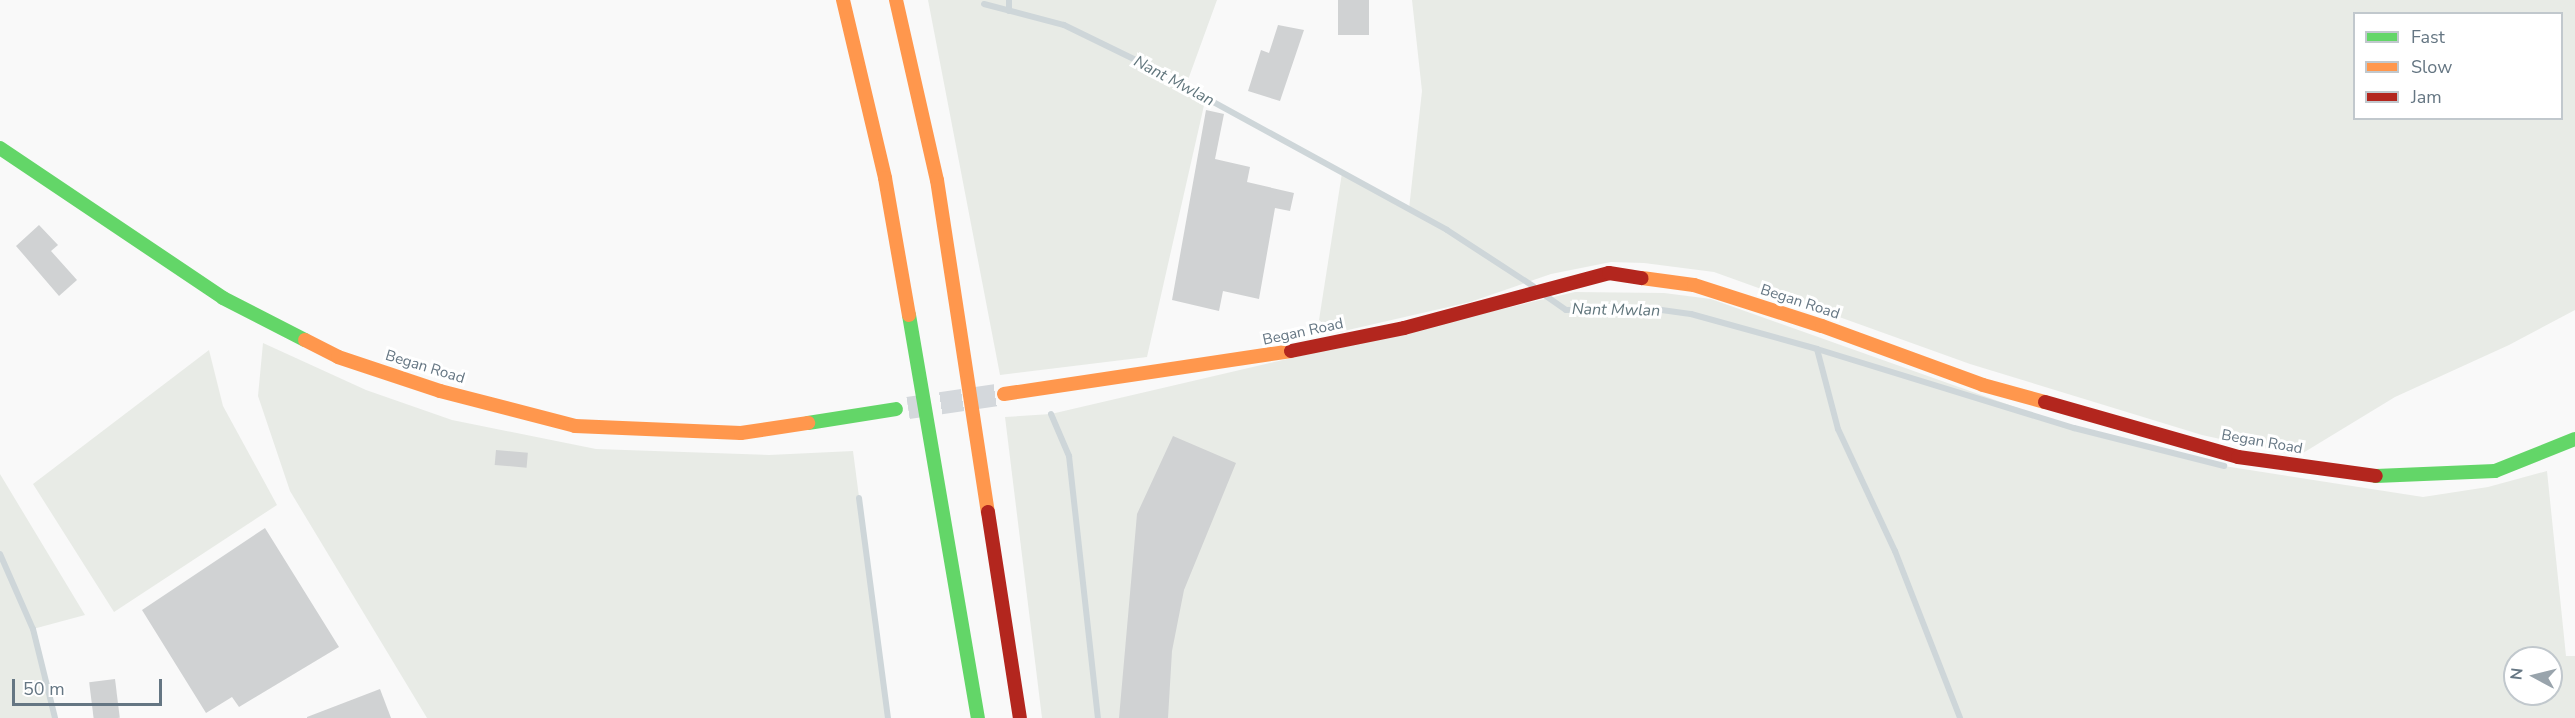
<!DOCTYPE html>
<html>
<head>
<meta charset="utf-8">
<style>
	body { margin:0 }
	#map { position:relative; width:2575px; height:718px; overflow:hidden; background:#f9f9f9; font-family:"Nunito Sans",sans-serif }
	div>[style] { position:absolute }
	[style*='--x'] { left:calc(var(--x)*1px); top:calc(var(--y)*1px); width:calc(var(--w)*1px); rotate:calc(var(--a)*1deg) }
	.green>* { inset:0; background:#e8ebe6 }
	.stream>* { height:6px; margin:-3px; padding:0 3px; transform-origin:3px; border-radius:3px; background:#ced6d9 }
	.building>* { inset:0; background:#d0d2d3; transform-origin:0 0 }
	.secondary-tunnel>* { height:22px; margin-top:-11px; transform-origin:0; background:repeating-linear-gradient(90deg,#d4d8dc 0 22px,transparent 0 33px) }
	.fast>* { height:14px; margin:-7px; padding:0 7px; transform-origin:7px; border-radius:7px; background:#63d668 }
	.slow>* { height:14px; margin:-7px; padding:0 7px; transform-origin:7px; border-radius:7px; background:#ff974d }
	.jam>* { height:14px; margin:-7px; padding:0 7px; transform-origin:7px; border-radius:7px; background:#b3261e }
	span { translate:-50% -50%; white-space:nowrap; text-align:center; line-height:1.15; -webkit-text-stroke:6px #fff; paint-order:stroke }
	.street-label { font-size:15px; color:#657683 }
	.water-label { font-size:16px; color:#60757c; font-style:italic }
	.legend { position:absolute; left:2353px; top:12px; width:210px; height:108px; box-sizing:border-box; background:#fff; border:2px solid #c1c8cd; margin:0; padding:8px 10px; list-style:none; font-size:18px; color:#657683 }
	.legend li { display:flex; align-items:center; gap:12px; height:30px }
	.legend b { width:30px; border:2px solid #c1c8cd }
	.north { position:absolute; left:2503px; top:646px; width:60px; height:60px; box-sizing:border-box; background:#fff; border:2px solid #c1c8cd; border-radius:50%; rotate:277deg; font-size:16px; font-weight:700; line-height:24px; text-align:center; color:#657683 }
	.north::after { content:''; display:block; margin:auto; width:21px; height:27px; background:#99a4ac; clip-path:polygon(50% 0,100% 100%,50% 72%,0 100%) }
	.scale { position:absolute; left:12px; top:679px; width:150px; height:27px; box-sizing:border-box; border:3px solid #657683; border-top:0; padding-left:8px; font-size:18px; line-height:21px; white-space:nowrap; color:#657683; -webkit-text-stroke:4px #fff; paint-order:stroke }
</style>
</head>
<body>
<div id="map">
	<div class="green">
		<div style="clip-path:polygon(928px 0,1217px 0,1185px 88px,1205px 101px,1147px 357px,1000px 375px)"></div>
		<div style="clip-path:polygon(evenodd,1412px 0,2575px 0,2575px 310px,2509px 345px,2395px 397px,2298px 456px,2202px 435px,1970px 364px,1714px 272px,1644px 263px,1611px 262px,1551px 274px,1470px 302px,1335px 333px,1319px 320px,1342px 173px,1409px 209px,1422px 91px,1412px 0,2354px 14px,2562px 14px,2562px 118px,2354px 118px,2354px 14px)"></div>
		<div style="clip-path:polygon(evenodd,1575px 292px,1664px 293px,1711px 299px,2074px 428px,2224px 466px,2423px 497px,2488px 487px,2547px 471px,2566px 656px,2575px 656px,2575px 718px,1042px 718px,1005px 417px,1051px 414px,1575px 292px,2515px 658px,2551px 658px,2551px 694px,2515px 694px,2515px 658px)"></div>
		<div style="clip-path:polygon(263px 343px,366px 390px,452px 420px,596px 449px,769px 455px,853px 451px,888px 718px,427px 718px,290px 491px,258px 396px)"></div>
		<div style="clip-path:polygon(209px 350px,223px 406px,277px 505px,114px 612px,33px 484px)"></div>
		<div style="clip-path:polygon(0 474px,85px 615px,33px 629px,55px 718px,0 718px)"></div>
	</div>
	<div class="stream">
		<div style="--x:984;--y:4;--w:83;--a:14.7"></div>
		<div style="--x:1064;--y:25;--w:89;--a:26"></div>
		<div style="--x:1144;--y:64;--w:345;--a:28.7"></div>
		<div style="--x:1447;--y:230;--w:103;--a:33.1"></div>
		<div style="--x:1009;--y:11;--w:11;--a:-90"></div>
		<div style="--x:1546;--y:296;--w:24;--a:35"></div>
		<div style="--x:1566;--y:310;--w:81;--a:-1.4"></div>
		<div style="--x:1647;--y:308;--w:44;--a:7.8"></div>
		<div style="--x:1691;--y:314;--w:131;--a:15.5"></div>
		<div style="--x:1817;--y:349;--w:83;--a:75.3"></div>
		<div style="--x:1838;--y:429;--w:135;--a:65"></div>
		<div style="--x:1895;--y:551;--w:179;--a:68.7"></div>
		<div style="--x:1817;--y:349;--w:269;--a:17.1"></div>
		<div style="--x:2074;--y:428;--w:155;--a:14.2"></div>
		<div style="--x:1051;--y:414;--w:46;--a:66.8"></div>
		<div style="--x:1069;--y:456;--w:264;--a:83.7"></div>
		<div style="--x:859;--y:498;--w:222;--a:82.5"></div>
		<div style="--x:0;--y:554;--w:82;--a:66.3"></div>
		<div style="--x:33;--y:629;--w:92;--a:76.1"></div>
	</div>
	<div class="building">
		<div style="left:1338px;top:0;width:31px;height:35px"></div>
		<div style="clip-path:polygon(1278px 25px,1304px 30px,1280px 101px,1248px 91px,1261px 50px,1269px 53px)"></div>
		<div style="clip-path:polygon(1206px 110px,1224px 114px,1215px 159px,1250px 167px,1247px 182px,1294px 193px,1290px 211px,1275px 208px,1259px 299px,1223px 291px,1219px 311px,1172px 300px)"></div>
		<div style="clip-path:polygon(39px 225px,58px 245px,51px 251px,77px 280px,59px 296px,16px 246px)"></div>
		<div style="clip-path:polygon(1173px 436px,1236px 463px,1184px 590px,1172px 651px,1168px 718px,1119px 718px,1137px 514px)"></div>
		<div style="left:496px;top:450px;width:32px;height:15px;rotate:5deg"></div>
		<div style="clip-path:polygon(265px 528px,339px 647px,239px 707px,232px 697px,206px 713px,142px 610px)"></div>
		<div style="left:115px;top:679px;width:39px;height:26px;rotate:83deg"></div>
		<div style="clip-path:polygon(380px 689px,391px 718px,307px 718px,307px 717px)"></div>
	</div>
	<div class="secondary-tunnel">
		<div style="--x:908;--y:408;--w:97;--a:-8.3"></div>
	</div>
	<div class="fast">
		<div style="--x:0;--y:148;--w:269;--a:33.9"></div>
		<div style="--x:223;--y:298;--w:92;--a:27.1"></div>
		<div style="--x:909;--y:315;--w:409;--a:80.3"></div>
		<div style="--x:808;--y:423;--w:89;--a:-9"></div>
		<div style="--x:2376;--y:476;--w:119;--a:-2.4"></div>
		<div style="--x:2495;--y:471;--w:86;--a:-21.8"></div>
	</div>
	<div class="slow">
		<div style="--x:843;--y:0;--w:183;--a:76.7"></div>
		<div style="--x:885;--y:178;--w:139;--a:80.1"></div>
		<div style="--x:896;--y:0;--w:185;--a:77.2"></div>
		<div style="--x:937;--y:180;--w:336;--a:81.3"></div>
		<div style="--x:1642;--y:278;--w:52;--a:7.7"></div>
		<div style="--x:1694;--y:285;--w:134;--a:17.8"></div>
		<div style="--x:1822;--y:326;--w:171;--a:20.1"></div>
		<div style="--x:1983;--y:385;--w:64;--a:15.3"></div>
		<div style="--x:305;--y:340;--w:37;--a:27"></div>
		<div style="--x:338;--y:357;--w:108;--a:18.4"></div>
		<div style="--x:440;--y:391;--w:139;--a:14.5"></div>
		<div style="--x:575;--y:426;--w:166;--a:2.4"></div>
		<div style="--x:741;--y:433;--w:68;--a:-8.5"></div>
		<div style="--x:1004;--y:394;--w:290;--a:-8.5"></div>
	</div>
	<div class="jam">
		<div style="--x:1291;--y:351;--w:115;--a:-11.5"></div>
		<div style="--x:1404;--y:328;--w:212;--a:-15"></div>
		<div style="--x:1609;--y:273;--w:33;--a:9"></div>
		<div style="--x:2045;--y:402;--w:201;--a:15.9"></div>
		<div style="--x:2238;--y:457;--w:139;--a:7.8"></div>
		<div style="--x:988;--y:512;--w:208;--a:81.2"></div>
	</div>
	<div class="street-label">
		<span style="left:1800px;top:302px;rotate:18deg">Began Road</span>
		<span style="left:1303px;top:332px;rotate:-12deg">Began Road</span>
		<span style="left:425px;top:367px;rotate:17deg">Began Road</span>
		<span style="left:2262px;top:442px;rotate:10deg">Began Road</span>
	</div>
	<div class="water-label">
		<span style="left:1174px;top:81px;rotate:28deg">Nant Mwlan</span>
		<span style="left:1616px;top:310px;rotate:1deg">Nant Mwlan</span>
	</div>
	<ul class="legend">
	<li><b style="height:8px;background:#63d668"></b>Fast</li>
	<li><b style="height:8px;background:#ff974d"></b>Slow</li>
	<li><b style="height:8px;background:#b3261e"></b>Jam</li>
	</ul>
	<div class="north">N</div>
	<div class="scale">50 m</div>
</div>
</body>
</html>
